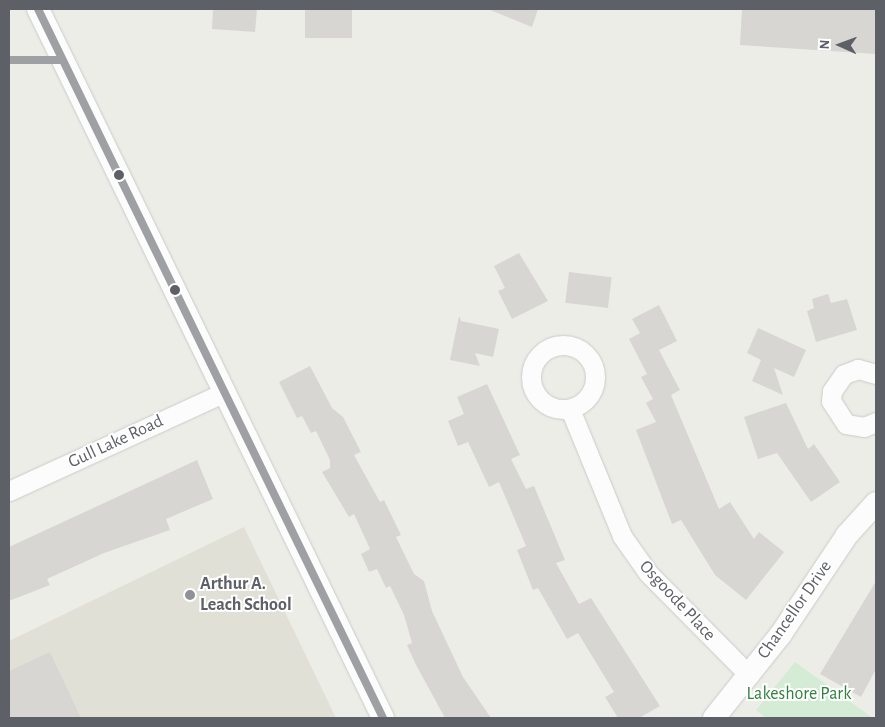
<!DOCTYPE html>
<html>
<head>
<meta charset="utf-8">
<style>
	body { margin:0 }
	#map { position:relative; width:885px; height:727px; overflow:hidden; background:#edede8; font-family:"Alegreya Sans",sans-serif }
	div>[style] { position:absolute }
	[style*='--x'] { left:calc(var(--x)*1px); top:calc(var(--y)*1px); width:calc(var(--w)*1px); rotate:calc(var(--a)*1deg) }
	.education>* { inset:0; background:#e1e0d7 }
	.green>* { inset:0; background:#d4ebd5 }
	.building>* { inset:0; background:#d7d6d3; transform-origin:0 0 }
	.roads { filter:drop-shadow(0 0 1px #cacac8) drop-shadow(0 0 1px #cacac8) }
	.minor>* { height:19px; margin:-9.5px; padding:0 9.5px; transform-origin:9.5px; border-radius:9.5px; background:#fcfcfc }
	.minor>.ring { margin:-9.5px; padding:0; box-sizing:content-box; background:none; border:19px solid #fcfcfc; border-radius:50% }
	.tertiary>* { height:22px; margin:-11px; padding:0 11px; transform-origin:11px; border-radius:11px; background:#fcfcfc }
	.bus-1>* { height:8px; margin:-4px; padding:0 4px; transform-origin:4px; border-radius:4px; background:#9ea0a3 }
	.dots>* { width:14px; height:14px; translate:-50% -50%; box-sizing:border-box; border:2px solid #fff; border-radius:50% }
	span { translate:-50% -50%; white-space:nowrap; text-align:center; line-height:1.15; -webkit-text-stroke:4px #fff; paint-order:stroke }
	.street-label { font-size:18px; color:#5d6066 }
	.poi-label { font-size:18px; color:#5d6066; font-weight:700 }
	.left { translate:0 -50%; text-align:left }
	.park-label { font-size:18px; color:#30823e }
	.frame { position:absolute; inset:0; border:10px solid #5d6066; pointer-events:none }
	.north { position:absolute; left:815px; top:20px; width:50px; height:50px; -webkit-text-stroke:4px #fff; paint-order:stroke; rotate:272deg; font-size:14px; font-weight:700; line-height:20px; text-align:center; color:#5d6066 }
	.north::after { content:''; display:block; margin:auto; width:18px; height:22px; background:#5d6066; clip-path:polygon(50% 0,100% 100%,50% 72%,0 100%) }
</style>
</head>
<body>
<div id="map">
	<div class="education">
		<div style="clip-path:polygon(244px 527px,336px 718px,9px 718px,9px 641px)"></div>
	</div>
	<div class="green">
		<div style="clip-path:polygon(795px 662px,873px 718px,766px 718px,756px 710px)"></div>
	</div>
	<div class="building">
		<div style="clip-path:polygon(213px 9px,257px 9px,255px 32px,212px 29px)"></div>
		<div style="left:305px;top:9px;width:47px;height:29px"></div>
		<div style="clip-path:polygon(488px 9px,538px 9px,532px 27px)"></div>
		<div style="clip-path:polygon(742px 9px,876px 9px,876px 54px,740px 45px)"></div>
		<div style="clip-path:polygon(519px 253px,548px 301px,512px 319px,498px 291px,505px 288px,494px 266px)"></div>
		<div style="left:569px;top:272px;width:43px;height:31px;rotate:7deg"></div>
		<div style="clip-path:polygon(828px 294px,831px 303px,847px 299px,857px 330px,816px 342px,807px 311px,814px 308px,812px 299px)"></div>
		<div style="clip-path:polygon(659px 305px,677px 341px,659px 350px,680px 390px,671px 395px,719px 509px,730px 502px,754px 539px,759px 532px,784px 552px,746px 600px,715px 575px,681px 520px,672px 524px,636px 430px,656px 422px,646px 403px,653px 399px,641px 377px,647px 374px,629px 339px,640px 333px,632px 319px)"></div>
		<div style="clip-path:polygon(459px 316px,461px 321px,499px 329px,493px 357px,475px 353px,480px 366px,450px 360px)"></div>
		<div style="clip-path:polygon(758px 328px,806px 350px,794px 377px,774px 368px,783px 395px,752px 381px,761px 360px,747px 353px)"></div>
		<div style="clip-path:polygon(310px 366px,332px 408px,343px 417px,361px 452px,354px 455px,380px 502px,384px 500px,401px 535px,396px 537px,414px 574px,424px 581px,432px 611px,463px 677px,491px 718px,445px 718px,415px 663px,407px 645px,412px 643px,404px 615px,390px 586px,386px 588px,377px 569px,369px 572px,361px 554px,370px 549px,354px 514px,349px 517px,322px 472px,330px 468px,330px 460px,316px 431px,311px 433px,302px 416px,297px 418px,279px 382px)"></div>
		<div style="clip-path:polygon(487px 384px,520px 455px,511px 459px,526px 489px,534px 486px,565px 560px,556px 563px,579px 604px,591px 598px,660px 706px,639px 718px,618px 718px,605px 697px,614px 692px,578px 633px,567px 639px,538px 588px,533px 590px,517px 550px,526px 546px,499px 482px,489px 487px,468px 442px,458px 446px,448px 421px,464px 414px,457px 397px)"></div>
		<div style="clip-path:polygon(786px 403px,808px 449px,814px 444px,840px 482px,811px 502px,777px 453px,758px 459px,744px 417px)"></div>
		<div style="clip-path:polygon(197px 460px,213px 499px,166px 519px,170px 530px,104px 553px,47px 579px,50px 585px,9px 601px,9px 547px)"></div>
		<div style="clip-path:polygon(876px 581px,876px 669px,861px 697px,820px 674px)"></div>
		<div style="clip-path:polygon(50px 652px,81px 718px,9px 718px,9px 671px)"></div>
	</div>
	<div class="roads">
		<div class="minor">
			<div class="ring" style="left:531px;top:345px;width:45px;height:45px"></div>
			<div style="--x:876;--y:374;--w:19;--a:-164"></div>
			<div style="--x:858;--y:369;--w:15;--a:160"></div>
			<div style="--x:844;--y:374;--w:21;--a:125"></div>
			<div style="--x:832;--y:391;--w:10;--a:96"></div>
			<div style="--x:831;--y:401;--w:27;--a:57"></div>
			<div style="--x:846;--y:424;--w:18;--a:9"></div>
			<div style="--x:864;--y:427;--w:13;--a:-23"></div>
			<div style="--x:570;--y:409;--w:137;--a:67.7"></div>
			<div style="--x:622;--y:536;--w:45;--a:54.9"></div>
			<div style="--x:648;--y:573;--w:144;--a:45.3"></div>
			<div style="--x:9;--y:491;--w:235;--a:-24.6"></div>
		</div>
		<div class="tertiary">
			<div style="--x:38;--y:9;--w:788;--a:64.05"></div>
			<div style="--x:714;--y:718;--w:107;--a:-51.4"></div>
			<div style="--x:781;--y:634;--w:119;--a:-56.3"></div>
			<div style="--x:847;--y:535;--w:43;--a:-47.8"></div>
		</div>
	</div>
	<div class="bus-1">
		<div style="--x:38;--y:9;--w:788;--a:64.05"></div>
		<div style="--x:9;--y:60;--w:53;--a:0"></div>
	</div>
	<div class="dots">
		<div style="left:119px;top:175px;background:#5d6066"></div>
		<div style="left:175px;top:290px;background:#5d6066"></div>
		<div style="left:190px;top:595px;background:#8f9194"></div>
	</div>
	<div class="street-label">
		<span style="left:116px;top:442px;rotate:-25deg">Gull Lake Road</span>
		<span style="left:677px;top:601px;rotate:47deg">Osgoode Place</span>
		<span style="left:795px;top:610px;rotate:-55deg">Chancellor Drive</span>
	</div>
	<div class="poi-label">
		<span class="left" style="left:200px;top:595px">Arthur A.<br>Leach School</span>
	</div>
	<div class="park-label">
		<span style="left:799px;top:694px">Lakeshore Park</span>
	</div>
	<div class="frame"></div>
	<div class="north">N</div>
</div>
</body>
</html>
